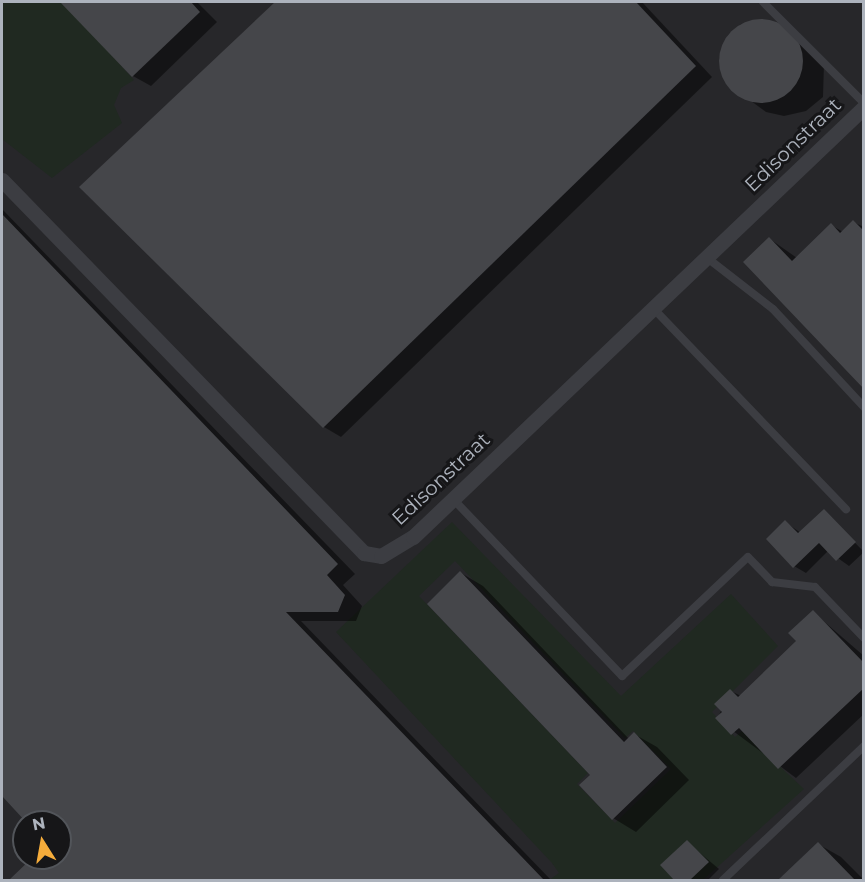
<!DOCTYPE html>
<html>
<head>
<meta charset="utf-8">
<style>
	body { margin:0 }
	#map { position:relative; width:865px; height:882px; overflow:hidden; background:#1b1b1d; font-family:Montserrat,sans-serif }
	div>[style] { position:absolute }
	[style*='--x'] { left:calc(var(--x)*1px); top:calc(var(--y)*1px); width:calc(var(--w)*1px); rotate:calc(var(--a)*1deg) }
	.built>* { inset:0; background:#27272a }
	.green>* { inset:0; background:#202921 }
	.shadow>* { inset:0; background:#0007 }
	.building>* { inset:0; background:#45464a }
	.round { border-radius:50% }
	.service>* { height:8px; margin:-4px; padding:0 4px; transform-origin:4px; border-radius:4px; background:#3c3d42 }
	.minor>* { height:15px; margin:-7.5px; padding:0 7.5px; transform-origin:7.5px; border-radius:7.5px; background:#3c3d42 }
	span { translate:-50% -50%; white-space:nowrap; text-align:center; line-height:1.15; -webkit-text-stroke:6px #161618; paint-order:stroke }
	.street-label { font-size:20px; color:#adb3bd }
	.frame { position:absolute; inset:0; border:3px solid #adb3bd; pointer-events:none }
	.north { position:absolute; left:12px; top:810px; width:60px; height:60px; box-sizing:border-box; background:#161618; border:2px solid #52555a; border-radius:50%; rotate:349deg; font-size:16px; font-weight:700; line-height:24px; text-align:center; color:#adb3bd }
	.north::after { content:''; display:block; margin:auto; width:21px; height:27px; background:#f5ac3b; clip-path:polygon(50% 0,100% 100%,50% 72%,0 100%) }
</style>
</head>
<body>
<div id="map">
	<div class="built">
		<div style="clip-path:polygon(evenodd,2px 2px,863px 2px,863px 880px,2px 880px,2px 2px,24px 822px,60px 822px,60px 858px,24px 858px,24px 822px)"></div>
	</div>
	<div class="green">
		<div style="clip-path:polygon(2px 2px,64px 2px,134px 80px,121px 88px,114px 105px,122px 123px,52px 178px,2px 139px)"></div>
		<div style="clip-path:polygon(evenodd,452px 522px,621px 696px,731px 594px,778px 646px,712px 712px,735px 737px,742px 731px,804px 789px,703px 880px,549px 880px,559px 873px,552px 863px,336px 632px,452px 522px,455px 561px,625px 738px,633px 731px,671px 769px,615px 823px,577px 784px,588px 773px,419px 596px,455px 561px)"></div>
	</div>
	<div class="shadow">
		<div style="clip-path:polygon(69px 2px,197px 2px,217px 22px,151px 86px,133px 76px,65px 5px)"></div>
		<div style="clip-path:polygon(277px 2px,642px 2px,712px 77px,341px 437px,324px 427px,81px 187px)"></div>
		<div style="clip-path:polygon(772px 22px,796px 35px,824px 64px,823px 97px,806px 111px,784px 116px,766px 112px,725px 82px,719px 59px,728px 35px,741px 24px)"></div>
		<div style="clip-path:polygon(2px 209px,355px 574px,343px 585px,362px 606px,356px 621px,301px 621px,551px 880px,11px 880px,34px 858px,60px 858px,60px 822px,28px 822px,2px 794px)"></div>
		<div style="clip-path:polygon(853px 222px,864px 227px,864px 387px,770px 239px,797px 258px,831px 225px,843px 232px)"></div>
		<div style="clip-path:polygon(824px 511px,864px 552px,849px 566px,828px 551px,806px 573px,794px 566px,785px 522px,801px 533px)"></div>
		<div style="clip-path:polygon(461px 573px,483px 586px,629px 739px,634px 734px,657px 747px,689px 780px,636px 832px,613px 818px,592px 775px)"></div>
		<div style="clip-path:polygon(813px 612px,864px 656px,864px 714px,796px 778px,717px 719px,731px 691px,741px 696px,798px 641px)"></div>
		<div style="clip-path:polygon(687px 842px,719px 869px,708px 880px,676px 880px,662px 866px)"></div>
		<div style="clip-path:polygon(818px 844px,841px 857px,864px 880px,780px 880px)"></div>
	</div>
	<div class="building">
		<div style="clip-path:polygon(60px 2px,191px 2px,200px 12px,132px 77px)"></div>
		<div style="clip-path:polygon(275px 2px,636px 2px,696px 66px,323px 428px,79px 187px)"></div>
		<div class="round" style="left:719px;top:19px;width:84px;height:84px"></div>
		<div style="clip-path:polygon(2px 214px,338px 564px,327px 575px,345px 595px,338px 612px,286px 612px,544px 880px,9px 880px,32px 858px,60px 858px,60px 822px,26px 822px,2px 796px)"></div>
		<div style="clip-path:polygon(853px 220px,864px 231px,864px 389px,743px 262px,769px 237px,792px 261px,831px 223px,840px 233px)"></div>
		<div style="clip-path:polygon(824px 509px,856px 542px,836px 561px,819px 543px,793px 568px,766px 539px,785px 520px,798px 533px)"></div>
		<div style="clip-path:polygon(460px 571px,624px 742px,634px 732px,667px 767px,612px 820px,579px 785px,590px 775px,427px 604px)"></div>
		<div style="clip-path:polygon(813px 610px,864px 663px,864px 688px,778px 769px,739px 728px,731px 735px,715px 718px,722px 712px,714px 704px,730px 689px,738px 697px,796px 641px,788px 633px)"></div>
		<div style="clip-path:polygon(687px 840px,709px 862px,690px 880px,674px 880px,660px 865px)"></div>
		<div style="clip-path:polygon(818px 842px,855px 880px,778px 880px)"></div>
	</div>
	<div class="service">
		<div style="--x:763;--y:2;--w:143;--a:45"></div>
		<div style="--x:706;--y:257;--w:85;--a:37.8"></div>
		<div style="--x:773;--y:309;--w:134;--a:47.1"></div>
		<div style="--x:653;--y:308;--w:279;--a:46.2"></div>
		<div style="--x:453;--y:499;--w:245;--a:46.3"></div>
		<div style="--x:622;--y:676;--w:173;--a:-43.4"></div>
		<div style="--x:748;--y:557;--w:35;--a:46"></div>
		<div style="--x:772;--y:582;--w:43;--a:6.6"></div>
		<div style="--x:815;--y:587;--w:71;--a:46.1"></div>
		<div style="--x:723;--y:880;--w:195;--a:-43.5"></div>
	</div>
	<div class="minor">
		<div style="--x:2;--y:180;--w:520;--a:45.86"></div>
		<div style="--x:364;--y:553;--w:17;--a:10"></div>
		<div style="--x:381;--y:556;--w:37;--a:-31"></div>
		<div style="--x:413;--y:537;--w:623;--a:-43.63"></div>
	</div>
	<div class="street-label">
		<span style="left:793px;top:145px;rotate:-44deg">Edisonstraat</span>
		<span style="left:441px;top:479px;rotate:-43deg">Edisonstraat</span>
	</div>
	<div class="frame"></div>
	<div class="north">N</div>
</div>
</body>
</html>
